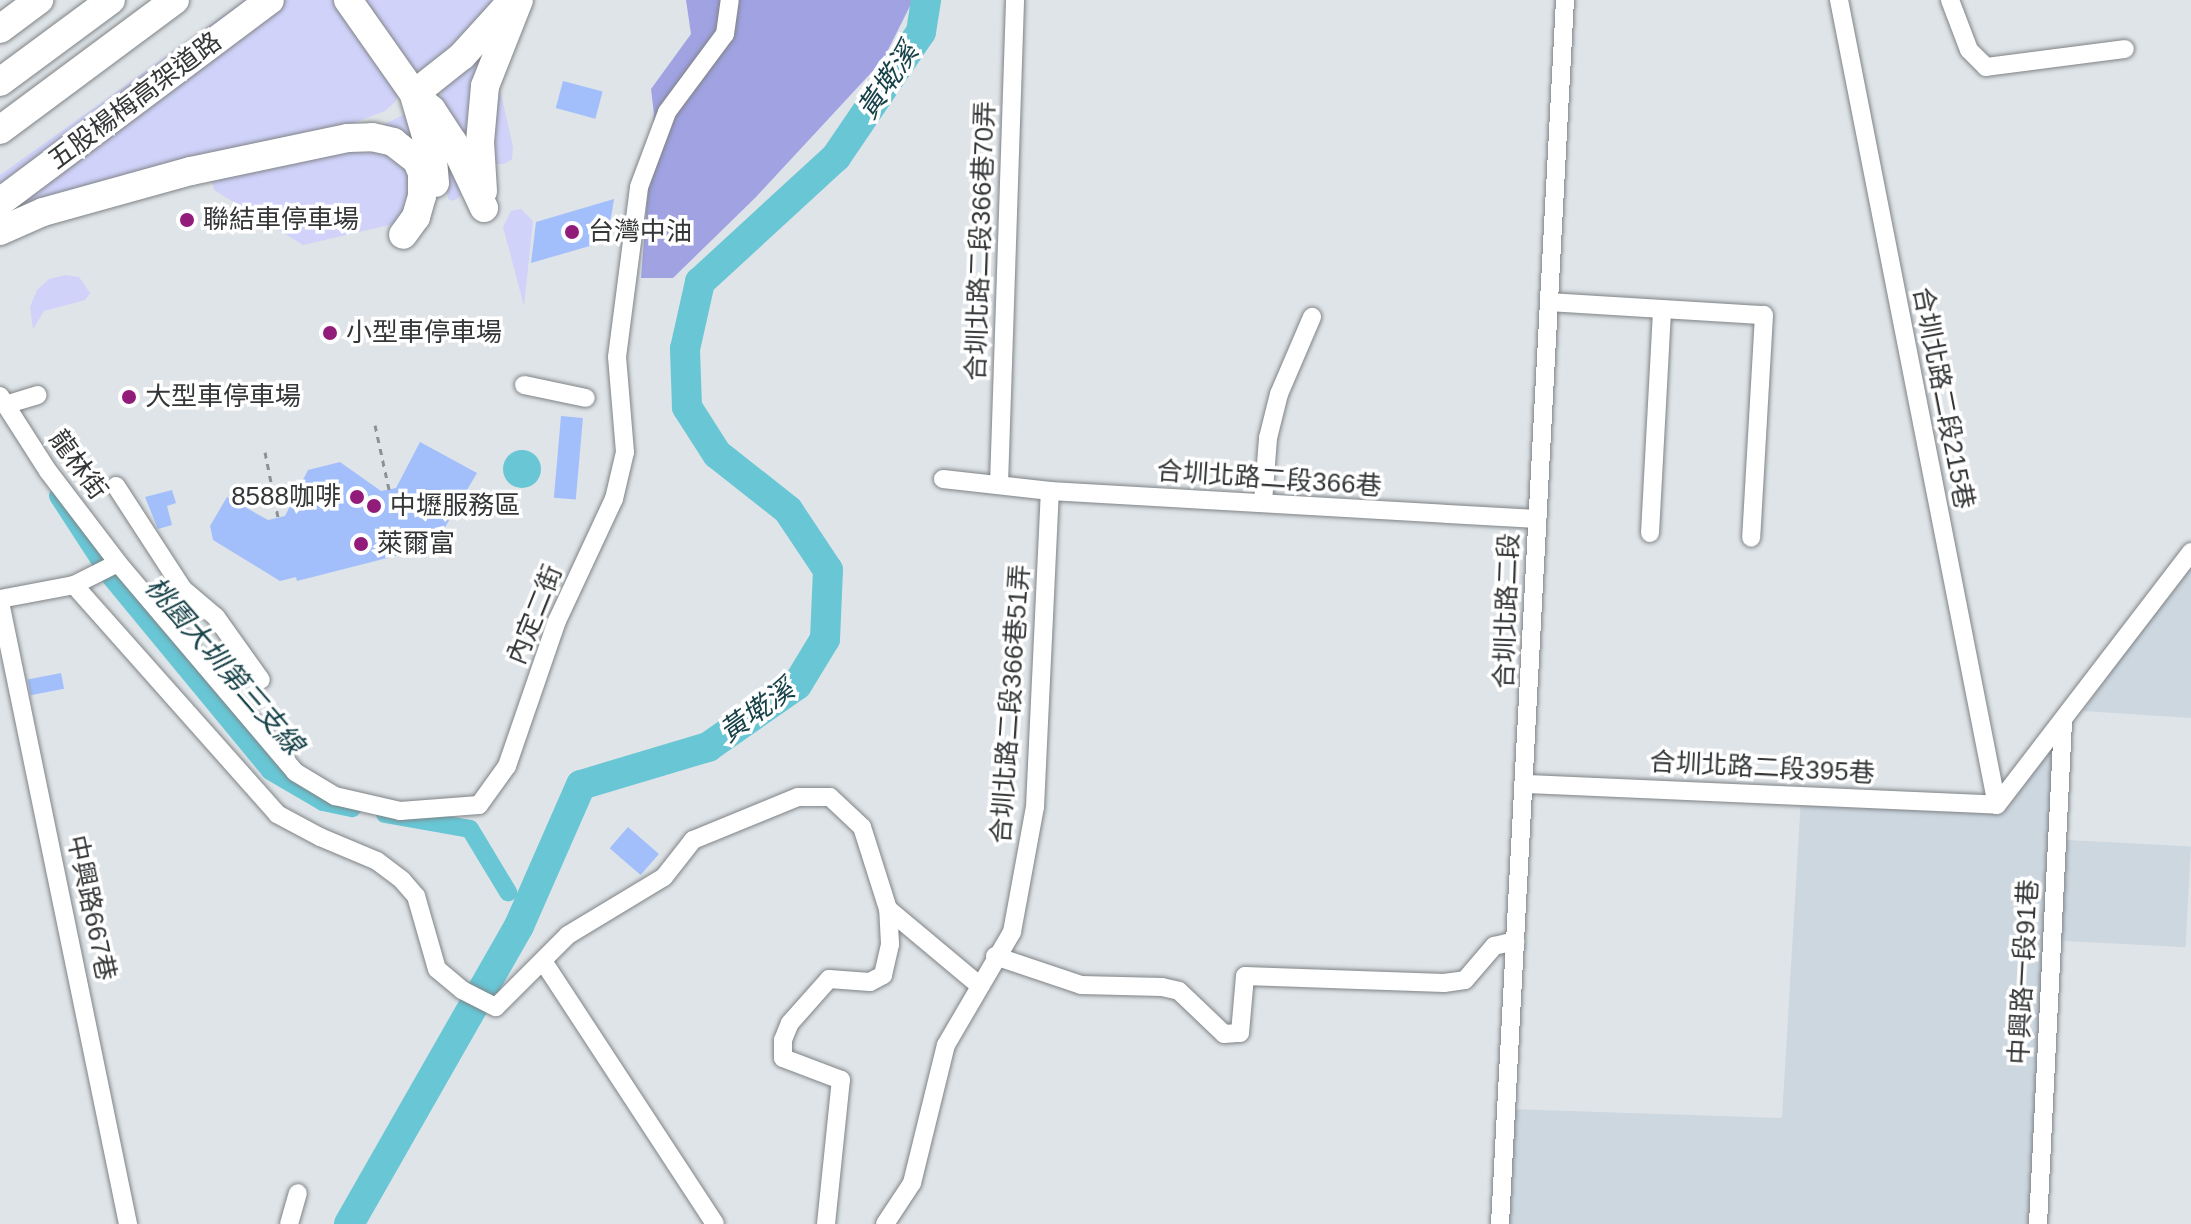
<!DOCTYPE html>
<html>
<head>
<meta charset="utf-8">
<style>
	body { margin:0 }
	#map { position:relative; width:2191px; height:1224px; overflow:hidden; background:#dfe4e8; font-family:Helvetica,"Noto Sans TC",sans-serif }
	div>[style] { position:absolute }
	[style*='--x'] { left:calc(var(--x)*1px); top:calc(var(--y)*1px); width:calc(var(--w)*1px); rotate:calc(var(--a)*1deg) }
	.built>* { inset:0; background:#cdd7e0; transform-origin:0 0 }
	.green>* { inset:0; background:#d0d2f9 }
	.forest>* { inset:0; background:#a0a2e2 }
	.water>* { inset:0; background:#68c6d5 }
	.round { border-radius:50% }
	.canal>* { height:18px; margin:-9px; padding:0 9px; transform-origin:9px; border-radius:9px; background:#68c6d5 }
	.river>* { height:30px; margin:-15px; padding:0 15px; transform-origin:15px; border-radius:15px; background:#68c6d5 }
	.building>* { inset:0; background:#a2bffb; transform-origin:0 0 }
	.path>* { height:3px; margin-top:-1.5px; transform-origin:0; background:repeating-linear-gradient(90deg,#8d9193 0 6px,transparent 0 12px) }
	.roads { filter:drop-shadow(0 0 2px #7f8386) drop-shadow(0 0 2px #7f8386) }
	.minor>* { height:18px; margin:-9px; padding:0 9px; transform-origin:9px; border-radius:9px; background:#fff }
	.highway>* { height:28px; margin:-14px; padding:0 14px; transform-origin:14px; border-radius:14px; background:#fff }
	.dots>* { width:22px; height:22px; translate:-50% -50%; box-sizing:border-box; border:4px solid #fff; border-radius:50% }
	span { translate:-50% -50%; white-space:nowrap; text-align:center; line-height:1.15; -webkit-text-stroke:7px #fff; paint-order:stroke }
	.street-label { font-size:26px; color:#343637 }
	.poi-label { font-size:26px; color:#343637 }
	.left { translate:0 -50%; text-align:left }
	.right { translate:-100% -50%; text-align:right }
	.water-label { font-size:28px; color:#164148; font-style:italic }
</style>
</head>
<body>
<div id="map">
	<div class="built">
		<div style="clip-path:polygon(2191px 559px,2191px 718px,2083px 711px)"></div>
		<div style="clip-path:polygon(2057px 744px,2030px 1224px,1504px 1224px,1509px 1109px,1782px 1118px,1801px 798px,1997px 811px,2049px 745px)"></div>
		<div style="left:2067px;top:840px;width:124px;height:101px;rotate:3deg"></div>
	</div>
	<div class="green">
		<div style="clip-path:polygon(245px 0,336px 0,399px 93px,395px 102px,385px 111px,330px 132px,0 219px,0 175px)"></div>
		<div style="clip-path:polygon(362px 0,497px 0,436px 69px,416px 71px,408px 69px)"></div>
		<div style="clip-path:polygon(477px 51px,481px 56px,472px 93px,469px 142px,440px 104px,441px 93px,447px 82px)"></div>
		<div style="clip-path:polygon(496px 85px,501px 94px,513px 147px,512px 159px,504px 164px,494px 164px,487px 135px)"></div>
		<div style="clip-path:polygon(405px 114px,425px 151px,381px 126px)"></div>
		<div style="clip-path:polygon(436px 126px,458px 179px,461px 196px,453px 201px,448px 199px)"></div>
		<div style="clip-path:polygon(377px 148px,409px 168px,409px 207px,398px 223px,303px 245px,214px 190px,212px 181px,350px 149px)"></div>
		<div style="clip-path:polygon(521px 209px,533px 221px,524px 306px,503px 227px,511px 211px)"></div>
		<div style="clip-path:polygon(66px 275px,79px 277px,90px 293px,85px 300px,44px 311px,33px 329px,30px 307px,37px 290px,49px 279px)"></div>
	</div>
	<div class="forest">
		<div style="clip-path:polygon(686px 0,913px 0,883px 60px,755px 198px,673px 278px,641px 278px,654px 114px,651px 89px,691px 34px)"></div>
	</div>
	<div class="water">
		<div class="round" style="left:503px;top:450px;width:38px;height:38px"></div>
	</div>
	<div class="canal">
		<div style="--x:58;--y:496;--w:99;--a:57"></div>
		<div style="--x:112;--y:579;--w:249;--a:50.5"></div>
		<div style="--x:270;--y:771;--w:61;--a:30.3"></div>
		<div style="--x:323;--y:802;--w:30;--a:12"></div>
		<div style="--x:385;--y:814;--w:86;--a:10"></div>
		<div style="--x:470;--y:829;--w:74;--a:58.9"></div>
	</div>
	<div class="river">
		<div style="--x:349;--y:1224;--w:343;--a:-60.3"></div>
		<div style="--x:519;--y:926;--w:154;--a:-66.3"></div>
		<div style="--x:581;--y:785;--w:133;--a:-16.7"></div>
		<div style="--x:708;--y:747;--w:108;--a:-34.9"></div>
		<div style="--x:797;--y:685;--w:54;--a:-58.7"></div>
		<div style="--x:825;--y:639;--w:69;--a:-87.5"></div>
		<div style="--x:828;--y:570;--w:72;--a:-123.7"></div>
		<div style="--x:788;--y:510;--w:90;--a:-141.7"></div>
		<div style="--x:717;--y:454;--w:56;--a:-122.6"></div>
		<div style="--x:687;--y:407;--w:58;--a:-92"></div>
		<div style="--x:685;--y:349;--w:69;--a:-77.4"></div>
		<div style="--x:700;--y:282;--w:185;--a:-42.6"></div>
		<div style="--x:836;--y:157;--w:151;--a:-55.8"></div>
		<div style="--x:921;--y:32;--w:32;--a:-81"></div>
	</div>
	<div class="building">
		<div style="left:563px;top:81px;width:41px;height:28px;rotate:15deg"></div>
		<div style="clip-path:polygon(614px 199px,607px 241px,531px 263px,536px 222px)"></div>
		<div style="left:561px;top:416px;width:22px;height:82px;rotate:5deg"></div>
		<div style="clip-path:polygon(420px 442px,477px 473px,431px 551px,423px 545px,402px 550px,399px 555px,297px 581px,296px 577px,280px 581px,213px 540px,210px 526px,227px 497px,268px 520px,285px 516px,308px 470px,340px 462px,381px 491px,396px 488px)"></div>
		<div style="clip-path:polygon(172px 490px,176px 503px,167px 506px,172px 525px,158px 529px,145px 497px)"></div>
		<div style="left:61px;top:673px;width:16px;height:34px;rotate:79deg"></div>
		<div style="left:628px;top:827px;width:41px;height:28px;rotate:41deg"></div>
	</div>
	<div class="path">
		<div style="--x:375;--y:425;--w:66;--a:77.7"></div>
		<div style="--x:265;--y:452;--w:66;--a:78.7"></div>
	</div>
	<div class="roads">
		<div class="minor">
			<div style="--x:1839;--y:0;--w:820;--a:78.9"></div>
			<div style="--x:1950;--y:0;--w:53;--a:69.2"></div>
			<div style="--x:1969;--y:50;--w:24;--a:45"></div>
			<div style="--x:1986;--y:67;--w:140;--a:-7.4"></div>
			<div style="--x:1549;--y:302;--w:215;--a:3.5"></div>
			<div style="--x:1764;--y:315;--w:223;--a:93.3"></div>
			<div style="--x:524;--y:385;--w:63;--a:11.8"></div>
			<div style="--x:0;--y:396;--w:89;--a:57.4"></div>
			<div style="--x:48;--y:471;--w:116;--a:52.7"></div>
			<div style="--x:118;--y:563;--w:274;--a:49.7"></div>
			<div style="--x:295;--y:772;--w:47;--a:31"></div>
			<div style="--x:335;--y:796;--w:67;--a:13"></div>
			<div style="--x:400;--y:811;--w:79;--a:-4.3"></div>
			<div style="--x:479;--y:805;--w:48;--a:-54.3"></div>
			<div style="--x:507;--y:766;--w:153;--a:-71"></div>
			<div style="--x:557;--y:621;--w:135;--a:-65"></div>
			<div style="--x:614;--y:499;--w:48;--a:-76.8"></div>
			<div style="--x:625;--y:452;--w:95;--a:-94.8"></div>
			<div style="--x:617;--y:357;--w:171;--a:-82.6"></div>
			<div style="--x:639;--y:187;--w:80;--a:-69.5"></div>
			<div style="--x:667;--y:112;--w:97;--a:-53.4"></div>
			<div style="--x:725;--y:34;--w:34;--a:-82"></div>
			<div style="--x:5;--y:405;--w:34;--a:-17"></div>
			<div style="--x:943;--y:479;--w:108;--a:6.4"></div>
			<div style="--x:1050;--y:491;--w:488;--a:3.3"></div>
			<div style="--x:999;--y:484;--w:484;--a:-88.1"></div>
			<div style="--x:116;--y:486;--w:123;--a:57"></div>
			<div style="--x:183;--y:589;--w:43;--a:40.3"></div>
			<div style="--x:216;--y:617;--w:77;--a:54.5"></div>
			<div style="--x:1263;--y:502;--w:64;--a:-85.5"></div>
			<div style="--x:1268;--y:438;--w:45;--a:-76"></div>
			<div style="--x:1279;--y:394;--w:84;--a:-66.8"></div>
			<div style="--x:1650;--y:533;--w:224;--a:-86.9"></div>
			<div style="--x:74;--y:585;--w:306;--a:48.4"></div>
			<div style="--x:277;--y:814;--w:49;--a:28.1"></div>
			<div style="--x:320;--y:837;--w:62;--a:22.8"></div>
			<div style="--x:377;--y:861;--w:31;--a:37"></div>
			<div style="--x:402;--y:880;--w:21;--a:49"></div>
			<div style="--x:416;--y:896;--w:76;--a:74"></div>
			<div style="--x:437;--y:969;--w:33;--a:40"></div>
			<div style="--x:462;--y:990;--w:38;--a:27"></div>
			<div style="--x:496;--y:1007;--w:102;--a:-45"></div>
			<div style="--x:568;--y:935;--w:112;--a:-31.1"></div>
			<div style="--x:664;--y:877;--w:47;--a:-51.9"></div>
			<div style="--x:693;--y:840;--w:113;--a:-22.3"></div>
			<div style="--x:798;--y:797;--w:32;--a:0"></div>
			<div style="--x:830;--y:797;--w:44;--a:43.2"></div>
			<div style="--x:862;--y:827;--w:86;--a:72.4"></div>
			<div style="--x:888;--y:909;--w:120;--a:39.9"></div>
			<div style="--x:0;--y:599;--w:75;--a:-10.7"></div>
			<div style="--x:74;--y:585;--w:49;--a:-26.6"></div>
			<div style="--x:0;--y:602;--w:635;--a:78.37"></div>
			<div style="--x:1525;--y:784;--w:472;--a:2.5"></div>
			<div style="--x:1997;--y:805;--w:319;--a:-52.5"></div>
			<div style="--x:995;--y:956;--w:91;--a:18.6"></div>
			<div style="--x:1081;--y:985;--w:81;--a:1.4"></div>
			<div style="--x:1162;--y:987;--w:17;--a:13"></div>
			<div style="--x:1179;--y:991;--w:62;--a:43.7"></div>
			<div style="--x:1224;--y:1034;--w:16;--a:-4"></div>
			<div style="--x:1240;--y:1033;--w:57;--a:-85"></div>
			<div style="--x:1245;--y:976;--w:199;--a:2"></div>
			<div style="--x:1444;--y:983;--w:21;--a:-8"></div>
			<div style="--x:1465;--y:980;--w:45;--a:-49.5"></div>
			<div style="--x:1494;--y:946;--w:22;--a:-13"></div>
			<div style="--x:543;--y:961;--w:314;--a:56.8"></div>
			<div style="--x:289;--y:1224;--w:32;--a:-74"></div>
			<div style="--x:826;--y:1224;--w:145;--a:-84.1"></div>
			<div style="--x:841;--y:1080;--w:62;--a:-159.2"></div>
			<div style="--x:783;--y:1058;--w:18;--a:-90"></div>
			<div style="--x:783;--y:1040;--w:18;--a:-68"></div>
			<div style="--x:790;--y:1023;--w:59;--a:-48.4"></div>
			<div style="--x:829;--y:979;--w:41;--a:4.2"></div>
			<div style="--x:870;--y:982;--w:15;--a:-28"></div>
			<div style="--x:883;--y:975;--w:32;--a:-77"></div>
			<div style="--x:890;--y:944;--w:35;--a:-93"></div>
			<div style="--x:885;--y:1224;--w:49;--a:-56.6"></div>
			<div style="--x:912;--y:1183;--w:142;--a:-76.2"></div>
			<div style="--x:946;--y:1045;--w:131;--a:-59.7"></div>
			<div style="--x:1012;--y:932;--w:127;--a:-79.6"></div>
			<div style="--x:1035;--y:807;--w:316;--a:-87.3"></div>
			<div style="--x:1500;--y:1224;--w:1226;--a:-86.96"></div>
			<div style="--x:2038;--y:1224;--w:503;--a:-87.15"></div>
		</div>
		<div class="highway">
			<div style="--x:348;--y:0;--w:115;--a:54.9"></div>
			<div style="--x:414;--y:94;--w:24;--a:42"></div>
			<div style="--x:432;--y:110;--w:38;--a:57"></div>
			<div style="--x:453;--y:142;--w:73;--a:64.8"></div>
			<div style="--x:0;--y:29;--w:49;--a:-36.6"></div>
			<div style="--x:0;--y:82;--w:138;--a:-36.5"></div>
			<div style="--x:414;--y:94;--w:61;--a:-38.4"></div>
			<div style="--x:462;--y:56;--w:70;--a:-47.9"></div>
			<div style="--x:414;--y:95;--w:68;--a:73.7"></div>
			<div style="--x:433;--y:160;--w:23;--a:85"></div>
			<div style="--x:0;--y:130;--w:218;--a:-36.6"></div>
			<div style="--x:483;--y:191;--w:49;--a:-93.5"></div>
			<div style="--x:480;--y:142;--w:56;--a:-84.9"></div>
			<div style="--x:485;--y:86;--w:92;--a:-68.4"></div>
			<div style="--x:0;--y:202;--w:337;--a:-36.8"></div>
			<div style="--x:0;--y:231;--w:47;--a:-23.8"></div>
			<div style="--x:43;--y:212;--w:154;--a:-15.5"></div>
			<div style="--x:191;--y:171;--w:160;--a:-11.9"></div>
			<div style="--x:348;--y:138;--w:24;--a:-2"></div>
			<div style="--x:372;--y:137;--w:22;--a:13"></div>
			<div style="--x:393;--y:142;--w:31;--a:38"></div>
			<div style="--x:417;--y:161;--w:13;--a:67"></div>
			<div style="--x:422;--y:173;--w:23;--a:90"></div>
			<div style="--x:422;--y:196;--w:22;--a:106"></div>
			<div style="--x:416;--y:217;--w:22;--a:126"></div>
		</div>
	</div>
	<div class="dots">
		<div style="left:187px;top:220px;background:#911c7a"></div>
		<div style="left:572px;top:232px;background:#911c7a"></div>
		<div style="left:330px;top:333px;background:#911c7a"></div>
		<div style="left:129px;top:397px;background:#911c7a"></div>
		<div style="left:357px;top:497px;background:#911c7a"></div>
		<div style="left:374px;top:506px;background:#911c7a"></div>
		<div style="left:361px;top:544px;background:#911c7a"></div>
	</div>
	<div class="street-label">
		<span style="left:135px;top:101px;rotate:-37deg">五股楊梅高架道路</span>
		<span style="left:981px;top:241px;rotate:-88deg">合圳北路二段366巷70弄</span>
		<span style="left:1943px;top:398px;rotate:79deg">合圳北路二段215巷</span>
		<span style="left:78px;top:465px;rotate:54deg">龍林街</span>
		<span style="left:1269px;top:479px;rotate:4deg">合圳北路二段366巷</span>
		<span style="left:1507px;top:611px;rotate:-88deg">合圳北路二段</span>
		<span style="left:535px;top:615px;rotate:-68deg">內定二街</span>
		<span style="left:1011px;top:704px;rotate:-86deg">合圳北路二段366巷51弄</span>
		<span style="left:1762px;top:768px;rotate:3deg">合圳北路二段395巷</span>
		<span style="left:91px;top:908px;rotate:78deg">中興路667巷</span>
		<span style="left:2024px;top:972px;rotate:-87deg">中興路一段91巷</span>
	</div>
	<div class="poi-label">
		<span class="left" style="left:203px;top:220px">聯結車停車場</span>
		<span class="left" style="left:588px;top:232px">台灣中油</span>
		<span class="left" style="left:346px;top:333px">小型車停車場</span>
		<span class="left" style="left:145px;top:397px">大型車停車場</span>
		<span class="right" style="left:341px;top:497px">8588咖啡</span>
		<span class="left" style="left:390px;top:506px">中壢服務區</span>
		<span class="left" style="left:377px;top:544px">萊爾富</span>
	</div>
	<div class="water-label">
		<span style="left:888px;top:81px;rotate:-56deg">黃墘溪</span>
		<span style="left:224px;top:666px;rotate:49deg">桃園大圳第三支線</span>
		<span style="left:757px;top:711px;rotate:-36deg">黃墘溪</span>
	</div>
</div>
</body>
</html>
